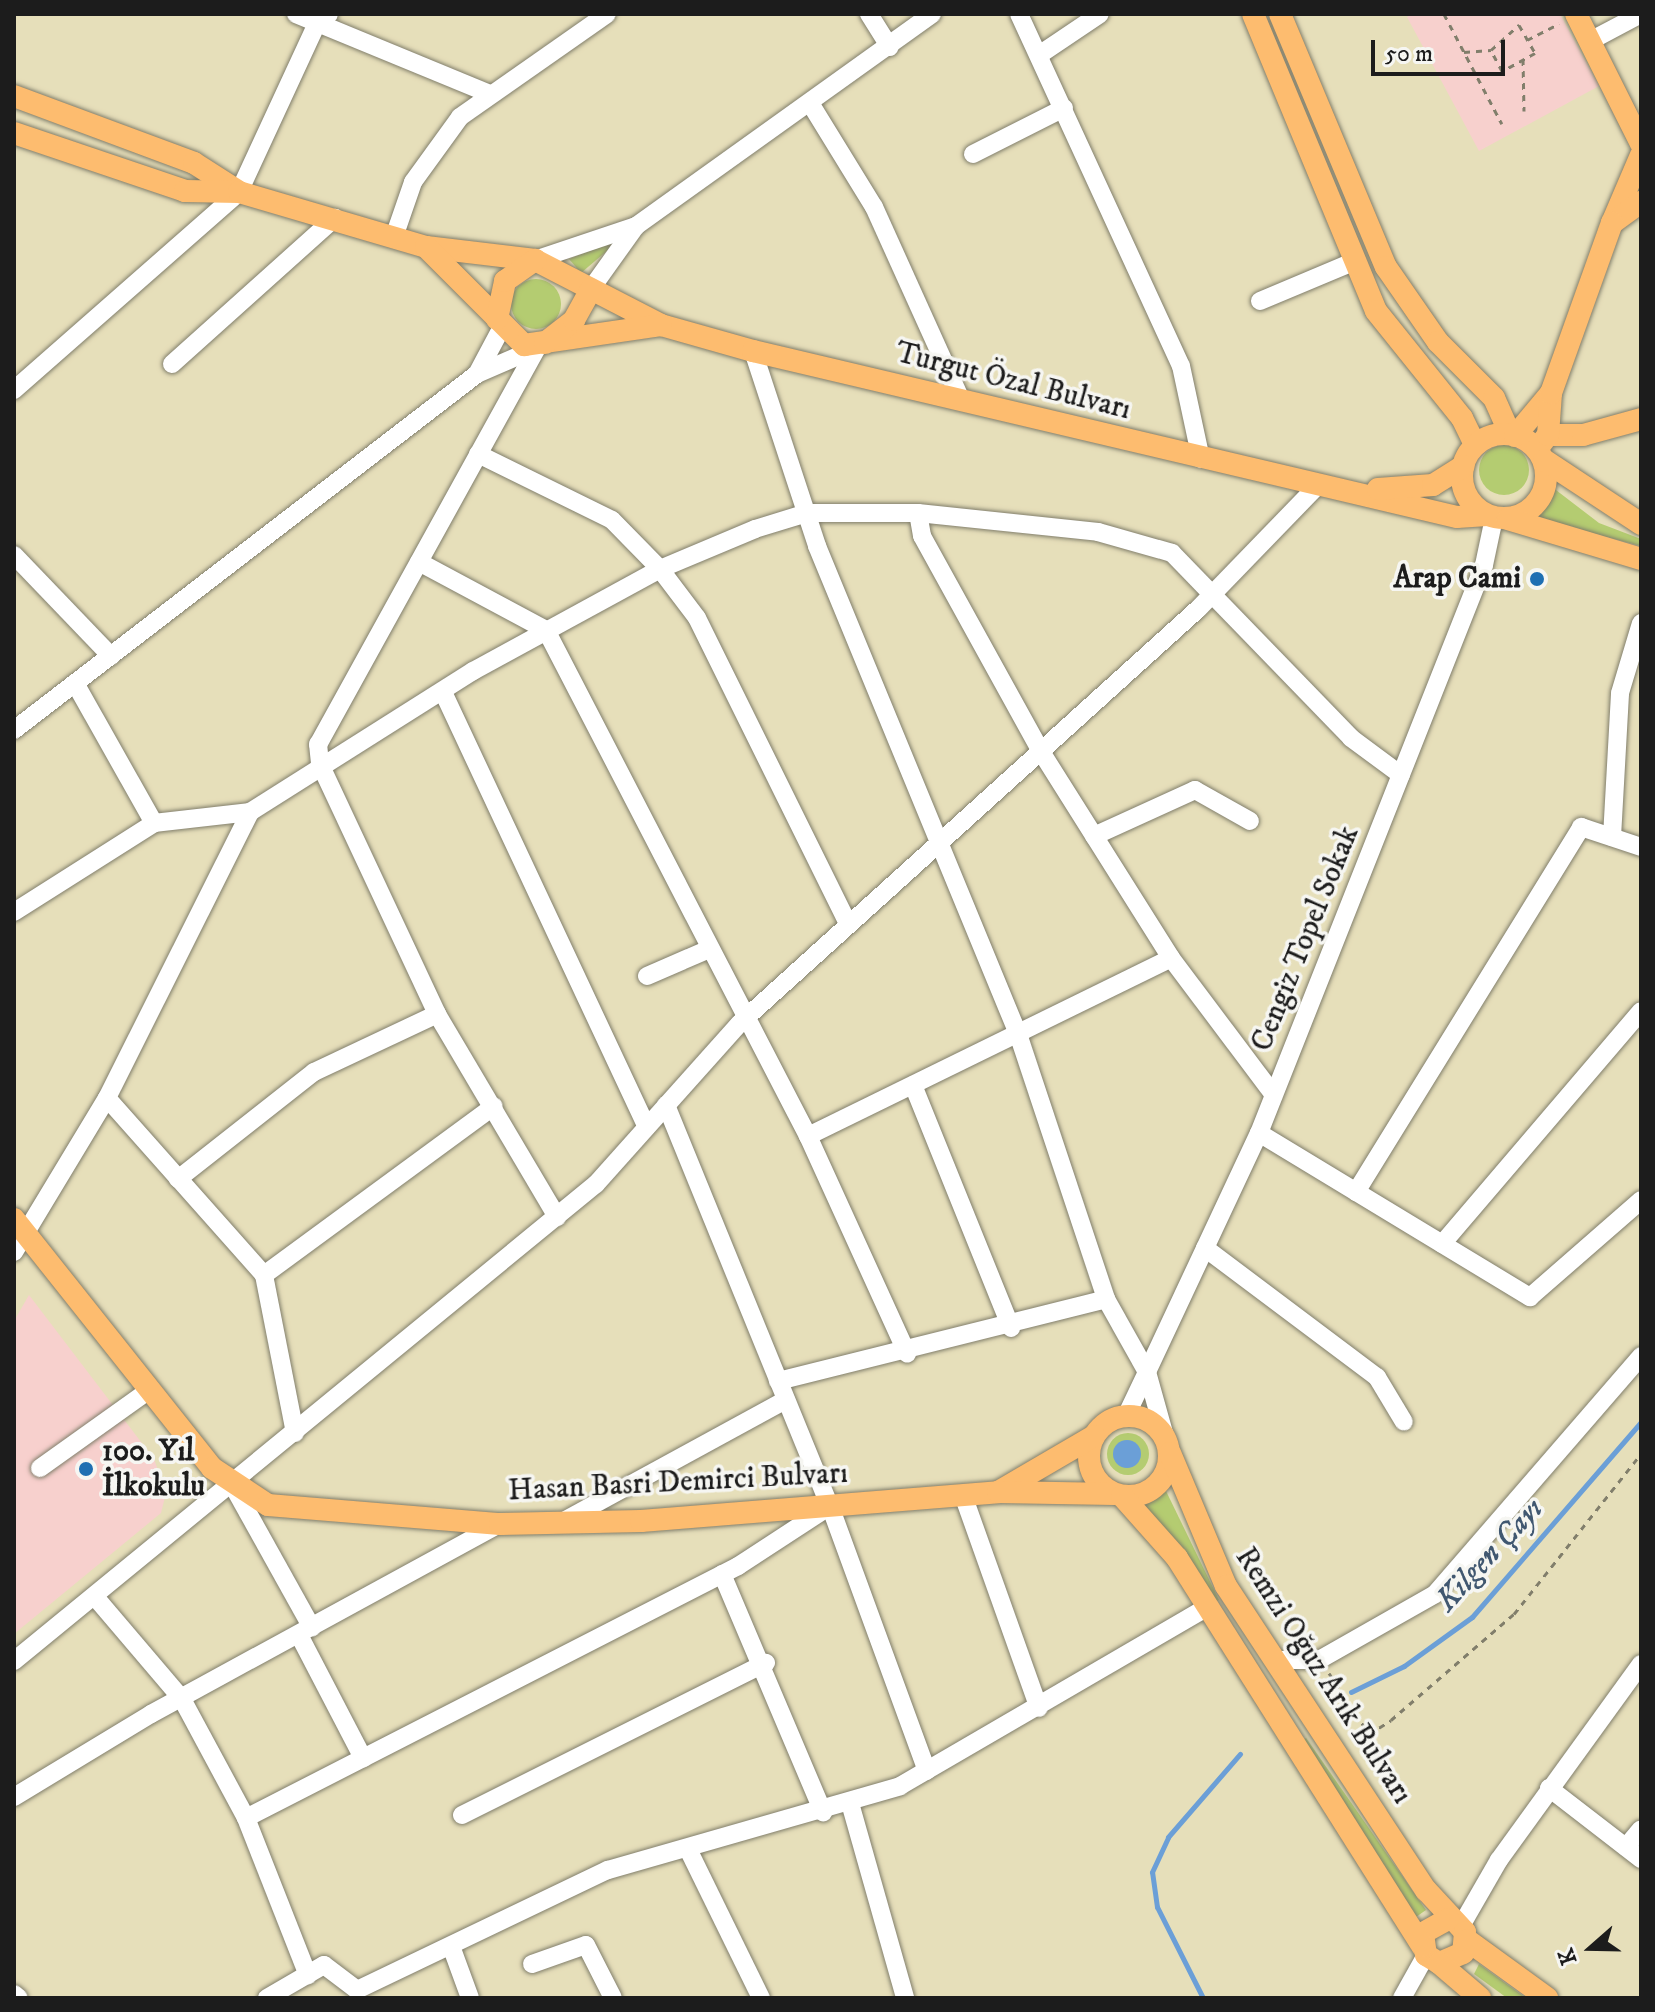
<!DOCTYPE html>
<html>
<head>
<meta charset="utf-8">
<style>
	body { margin:0 }
	#map { position:relative; width:1655px; height:2012px; overflow:hidden; background:#e6dfba; font-family:"IM FELL DW Pica",serif }
	div>[style] { position:absolute }
	[style*='--x'] { left:calc(var(--x)*1px); top:calc(var(--y)*1px); width:calc(var(--w)*1px); rotate:calc(var(--a)*1deg) }
	.built>* { inset:0; background:#f7d0cd }
	.green>* { inset:0; background:#b4cc71 }
	.round { border-radius:50% }
	.water>* { inset:0; background:#6b9fd7 }
	.stream>* { height:5px; margin:-2.5px; padding:0 2.5px; transform-origin:2.5px; border-radius:2.5px; background:#6b9fd7 }
	.path>* { height:3px; margin-top:-1.5px; transform-origin:0; background:repeating-linear-gradient(90deg,#817e6b 0 6px,transparent 0 12px) }
	.roads { filter:drop-shadow(0 0 2px #817e6b) drop-shadow(0 0 2px #817e6b) }
	.minor>* { height:18px; margin:-9px; padding:0 9px; transform-origin:9px; border-radius:9px; background:#fff }
	.major>* { height:22px; margin:-11px; padding:0 11px; transform-origin:11px; border-radius:11px; background:#fdbc6f }
	.major>.ring { margin:-11px; padding:0; box-sizing:content-box; background:none; border:22px solid #fdbc6f; border-radius:50% }
	.dots>* { width:22px; height:22px; translate:-50% -50%; box-sizing:border-box; border:4px solid #f6f6f2; border-radius:50% }
	span { translate:-50% -50%; white-space:nowrap; text-align:center; line-height:1.15; -webkit-text-stroke:7px #f6f6f2; paint-order:stroke }
	.street-label { font-size:30px; color:#1c1c1c }
	.poi-label { font-size:30px; color:#1c1c1c; font-weight:700 }
	.right { translate:-100% -50%; text-align:right }
	.left { translate:0 -50%; text-align:left }
	.water-label { font-size:32px; color:#405770; font-style:italic }
	.frame { position:absolute; inset:0; border:16px solid #1c1c1c; pointer-events:none }
	.north { position:absolute; left:1551px; top:1908px; width:80px; height:80px; -webkit-text-stroke:6px #f6f6f2; paint-order:stroke; rotate:250deg; font-size:22px; font-weight:700; line-height:32px; text-align:center; color:#1c1c1c }
	.north::after { content:''; display:block; margin:auto; width:28px; height:36px; background:#1c1c1c; clip-path:polygon(50% 0,100% 100%,50% 72%,0 100%) }
	.scale { position:absolute; left:1371px; top:40px; width:134px; height:36px; box-sizing:border-box; border:4px solid #1c1c1c; border-top:0; padding-left:10px; font-size:24px; line-height:28px; white-space:nowrap; color:#1c1c1c; -webkit-text-stroke:6px #f6f6f2; paint-order:stroke }
</style>
</head>
<body>
<div id="map">
	<div class="built">
		<div style="clip-path:polygon(1412px 14px,1560px 14px,1599px 86px,1479px 151px,1407px 17px)"></div>
		<div style="clip-path:polygon(29px 1295px,154px 1459px,166px 1493px,161px 1513px,14px 1634px,14px 1321px)"></div>
	</div>
	<div class="green">
		<div style="clip-path:polygon(622px 238px,581px 273px,569px 259px)"></div>
		<div class="round" style="left:511px;top:279px;width:50px;height:50px"></div>
		<div class="round" style="left:1479px;top:445px;width:50px;height:50px"></div>
		<div style="clip-path:polygon(1552px 487px,1599px 523px,1641px 539px,1641px 546px,1530px 517px)"></div>
		<div class="round" style="left:1107px;top:1433px;width:42px;height:42px"></div>
		<div style="clip-path:polygon(1166px 1491px,1219px 1600px,1215px 1602px,1138px 1506px)"></div>
		<div style="clip-path:polygon(1306px 1738px,1426px 1910px,1416px 1917px,1302px 1741px)"></div>
		<div style="clip-path:polygon(1479px 1964px,1526px 1998px,1507px 1998px,1474px 1974px)"></div>
	</div>
	<div class="water">
		<div class="round" style="left:1113px;top:1440px;width:28px;height:28px"></div>
	</div>
	<div class="stream">
		<div style="--x:1351;--y:1692;--w:59;--a:-26.1"></div>
		<div style="--x:1404;--y:1666;--w:84;--a:-35.8"></div>
		<div style="--x:1472;--y:1617;--w:258;--a:-49.1"></div>
		<div style="--x:1203;--y:1998;--w:102;--a:-116.8"></div>
		<div style="--x:1157;--y:1907;--w:35;--a:-98"></div>
		<div style="--x:1152;--y:1872;--w:38;--a:-65"></div>
		<div style="--x:1168;--y:1837;--w:110;--a:-49.1"></div>
	</div>
	<div class="path">
		<div style="--x:1444;--y:14;--w:124;--a:62.2"></div>
		<div style="--x:1519;--y:25;--w:32;--a:60"></div>
		<div style="--x:1535;--y:53;--w:38;--a:151"></div>
		<div style="--x:1502;--y:71;--w:24;--a:-118"></div>
		<div style="--x:1491;--y:50;--w:38;--a:-42"></div>
		<div style="--x:1527;--y:40;--w:36;--a:-27"></div>
		<div style="--x:1464;--y:52;--w:27;--a:-4"></div>
		<div style="--x:1523;--y:59;--w:52;--a:88.9"></div>
		<div style="--x:1329;--y:1673;--w:73;--a:56.7"></div>
		<div style="--x:1369;--y:1734;--w:26;--a:-32"></div>
		<div style="--x:1391;--y:1720;--w:162;--a:-40.8"></div>
		<div style="--x:1514;--y:1614;--w:204;--a:-51.6"></div>
	</div>
	<div class="roads">
		<div class="minor">
			<div style="--x:296;--y:14;--w:210;--a:22.4"></div>
			<div style="--x:869;--y:14;--w:39;--a:58"></div>
			<div style="--x:1019;--y:14;--w:387;--a:65.3"></div>
			<div style="--x:1181;--y:366;--w:95;--a:77.9"></div>
			<div style="--x:1590;--y:41;--w:58;--a:-27.9"></div>
			<div style="--x:1039;--y:55;--w:73;--a:-33.9"></div>
			<div style="--x:810;--y:103;--w:122;--a:58.4"></div>
			<div style="--x:874;--y:207;--w:212;--a:65.7"></div>
			<div style="--x:973;--y:154;--w:102;--a:-26.8"></div>
			<div style="--x:394;--y:237;--w:58;--a:-70.9"></div>
			<div style="--x:413;--y:182;--w:80;--a:-54.1"></div>
			<div style="--x:460;--y:117;--w:179;--a:-35"></div>
			<div style="--x:535;--y:260;--w:107;--a:-18.6"></div>
			<div style="--x:636;--y:226;--w:364;--a:-35.6"></div>
			<div style="--x:591;--y:289;--w:77;--a:-54.5"></div>
			<div style="--x:1260;--y:301;--w:103;--a:-22.8"></div>
			<div style="--x:537;--y:348;--w:453;--a:118.9"></div>
			<div style="--x:318;--y:744;--w:20;--a:84"></div>
			<div style="--x:320;--y:764;--w:276;--a:64.9"></div>
			<div style="--x:437;--y:1014;--w:236;--a:59.4"></div>
			<div style="--x:753;--y:351;--w:205;--a:71.8"></div>
			<div style="--x:817;--y:546;--w:528;--a:67.61"></div>
			<div style="--x:1018;--y:1034;--w:279;--a:71.6"></div>
			<div style="--x:1106;--y:1299;--w:84;--a:60.7"></div>
			<div style="--x:172;--y:364;--w:219;--a:-41.9"></div>
			<div style="--x:477;--y:374;--w:53;--a:-62"></div>
			<div style="--x:14;--y:390;--w:300;--a:-41.3"></div>
			<div style="--x:239;--y:192;--w:186;--a:-65.2"></div>
			<div style="--x:317;--y:23;--w:15;--a:-37"></div>
			<div style="--x:478;--y:454;--w:149;--a:26.2"></div>
			<div style="--x:612;--y:520;--w:69;--a:45.6"></div>
			<div style="--x:660;--y:569;--w:61;--a:52.9"></div>
			<div style="--x:697;--y:618;--w:341;--a:63.7"></div>
			<div style="--x:918;--y:513;--w:23;--a:80"></div>
			<div style="--x:922;--y:536;--w:244;--a:61.1"></div>
			<div style="--x:1040;--y:750;--w:246;--a:57.8"></div>
			<div style="--x:1171;--y:958;--w:171;--a:53.1"></div>
			<div style="--x:14;--y:555;--w:140;--a:46.2"></div>
			<div style="--x:419;--y:562;--w:144;--a:28.2"></div>
			<div style="--x:546;--y:630;--w:570;--a:62.63"></div>
			<div style="--x:808;--y:1136;--w:239;--a:65.5"></div>
			<div style="--x:75;--y:683;--w:161;--a:60.6"></div>
			<div style="--x:443;--y:692;--w:480;--a:64.9"></div>
			<div style="--x:14;--y:730;--w:584;--a:-37.56"></div>
			<div style="--x:477;--y:374;--w:65;--a:-23.4"></div>
			<div style="--x:1094;--y:836;--w:111;--a:-24.5"></div>
			<div style="--x:1195;--y:790;--w:63;--a:29.4"></div>
			<div style="--x:1612;--y:837;--w:144;--a:-86.8"></div>
			<div style="--x:1620;--y:693;--w:73;--a:-73.3"></div>
			<div style="--x:14;--y:912;--w:166;--a:-32.4"></div>
			<div style="--x:154;--y:823;--w:97;--a:-6.5"></div>
			<div style="--x:647;--y:976;--w:68;--a:-23.5"></div>
			<div style="--x:913;--y:1085;--w:262;--a:68"></div>
			<div style="--x:107;--y:1098;--w:237;--a:48.4"></div>
			<div style="--x:264;--y:1275;--w:161;--a:78.9"></div>
			<div style="--x:666;--y:1105;--w:433;--a:67.8"></div>
			<div style="--x:830;--y:1506;--w:282;--a:69.9"></div>
			<div style="--x:1259;--y:1133;--w:317;--a:31.2"></div>
			<div style="--x:1530;--y:1297;--w:147;--a:-41.1"></div>
			<div style="--x:808;--y:1136;--w:404;--a:-26.1"></div>
			<div style="--x:178;--y:1179;--w:173;--a:-38.2"></div>
			<div style="--x:314;--y:1072;--w:136;--a:-25.2"></div>
			<div style="--x:1356;--y:1192;--w:429;--a:-58.3"></div>
			<div style="--x:1581;--y:827;--w:63;--a:18.4"></div>
			<div style="--x:1442;--y:1244;--w:306;--a:-49.5"></div>
			<div style="--x:1205;--y:1248;--w:215;--a:36.9"></div>
			<div style="--x:1377;--y:1377;--w:52;--a:59"></div>
			<div style="--x:14;--y:1252;--w:180;--a:-58.9"></div>
			<div style="--x:107;--y:1098;--w:320;--a:-63.4"></div>
			<div style="--x:250;--y:812;--w:264;--a:-32.3"></div>
			<div style="--x:473;--y:671;--w:213;--a:-28.6"></div>
			<div style="--x:660;--y:569;--w:103;--a:-22.8"></div>
			<div style="--x:755;--y:529;--w:54;--a:-17.1"></div>
			<div style="--x:807;--y:513;--w:111;--a:0"></div>
			<div style="--x:918;--y:513;--w:181;--a:6"></div>
			<div style="--x:1098;--y:532;--w:77;--a:15.8"></div>
			<div style="--x:1172;--y:553;--w:257;--a:45.9"></div>
			<div style="--x:1351;--y:738;--w:62;--a:36.5"></div>
			<div style="--x:264;--y:1275;--w:285;--a:-36.3"></div>
			<div style="--x:1147;--y:1372;--w:264;--a:-64.9"></div>
			<div style="--x:1259;--y:1133;--w:611;--a:-68.39"></div>
			<div style="--x:1484;--y:565;--w:48;--a:-78"></div>
			<div style="--x:778;--y:1381;--w:338;--a:-14"></div>
			<div style="--x:1126;--y:1416;--w:49;--a:-64.5"></div>
			<div style="--x:1147;--y:1372;--w:71;--a:74.4"></div>
			<div style="--x:40;--y:1468;--w:133;--a:-35.5"></div>
			<div style="--x:233;--y:1486;--w:162;--a:60.9"></div>
			<div style="--x:963;--y:1495;--w:226;--a:70.4"></div>
			<div style="--x:560;--y:1523;--w:257;--a:-28.6"></div>
			<div style="--x:722;--y:1574;--w:259;--a:67"></div>
			<div style="--x:96;--y:1598;--w:133;--a:49.6"></div>
			<div style="--x:182;--y:1699;--w:135;--a:61.7"></div>
			<div style="--x:246;--y:1818;--w:169;--a:68.5"></div>
			<div style="--x:299;--y:1635;--w:139;--a:62.5"></div>
			<div style="--x:1274;--y:1660;--w:45;--a:0"></div>
			<div style="--x:1319;--y:1660;--w:133;--a:-29.6"></div>
			<div style="--x:1435;--y:1594;--w:315;--a:-49.1"></div>
			<div style="--x:14;--y:1661;--w:752;--a:-39.34"></div>
			<div style="--x:596;--y:1184;--w:215;--a:-48.2"></div>
			<div style="--x:739;--y:1024;--w:620;--a:-42.12"></div>
			<div style="--x:1199;--y:608;--w:173;--a:-45.9"></div>
			<div style="--x:1549;--y:1788;--w:116;--a:37.7"></div>
			<div style="--x:14;--y:1797;--w:160;--a:-31.2"></div>
			<div style="--x:151;--y:1714;--w:397;--a:-28.6"></div>
			<div style="--x:850;--y:1803;--w:203;--a:74.2"></div>
			<div style="--x:462;--y:1815;--w:340;--a:-26.6"></div>
			<div style="--x:246;--y:1818;--w:553;--a:-27.12"></div>
			<div style="--x:738;--y:1566;--w:110;--a:-33.1"></div>
			<div style="--x:1626;--y:1847;--w:23;--a:-50"></div>
			<div style="--x:688;--y:1849;--w:166;--a:63.9"></div>
			<div style="--x:1461;--y:1926;--w:76;--a:-60.1"></div>
			<div style="--x:1499;--y:1860;--w:242;--a:-54.1"></div>
			<div style="--x:451;--y:1946;--w:55;--a:69.9"></div>
			<div style="--x:532;--y:1964;--w:57;--a:-19.4"></div>
			<div style="--x:586;--y:1945;--w:59;--a:63"></div>
			<div style="--x:14;--y:1994;--w:6;--a:39"></div>
			<div style="--x:267;--y:1998;--w:66;--a:-30.1"></div>
			<div style="--x:324;--y:1965;--w:41;--a:37.1"></div>
			<div style="--x:357;--y:1990;--w:278;--a:-25.6"></div>
			<div style="--x:608;--y:1870;--w:304;--a:-16"></div>
			<div style="--x:900;--y:1786;--w:355;--a:-30.2"></div>
			<div style="--x:1402;--y:1998;--w:49;--a:-60.8"></div>
		</div>
		<div class="major">
			<div style="--x:1253;--y:14;--w:321;--a:67.5"></div>
			<div style="--x:1376;--y:311;--w:137;--a:51.2"></div>
			<div style="--x:1462;--y:418;--w:30;--a:64"></div>
			<div style="--x:1280;--y:14;--w:274;--a:67.3"></div>
			<div style="--x:1386;--y:267;--w:91;--a:55.3"></div>
			<div style="--x:1438;--y:342;--w:79;--a:45"></div>
			<div style="--x:1494;--y:398;--w:39;--a:66"></div>
			<div style="--x:1576;--y:14;--w:145;--a:63.4"></div>
			<div style="--x:14;--y:96;--w:192;--a:20.4"></div>
			<div style="--x:194;--y:163;--w:52;--a:32.5"></div>
			<div style="--x:14;--y:133;--w:181;--a:18.7"></div>
			<div style="--x:185;--y:191;--w:54;--a:1.1"></div>
			<div style="--x:239;--y:192;--w:195;--a:16.4"></div>
			<div style="--x:426;--y:247;--w:110;--a:6.8"></div>
			<div style="--x:535;--y:260;--w:142;--a:27.3"></div>
			<div style="--x:661;--y:325;--w:96;--a:15.8"></div>
			<div style="--x:753;--y:351;--w:723;--a:13.27"></div>
			<div style="--x:1457;--y:517;--w:30;--a:-4"></div>
			<div style="--x:1641;--y:155;--w:74;--a:113.1"></div>
			<div style="--x:1612;--y:223;--w:36;--a:-36"></div>
			<div style="--x:426;--y:247;--w:139;--a:45"></div>
			<div style="--x:524;--y:345;--w:138;--a:-8.3"></div>
			<div style="--x:497;--y:319;--w:39;--a:-78"></div>
			<div style="--x:505;--y:281;--w:37;--a:-35"></div>
			<div style="--x:545;--y:343;--w:37;--a:-38"></div>
			<div style="--x:574;--y:320;--w:35;--a:-61"></div>
			<div class="ring" style="left:1462px;top:434px;width:62px;height:62px"></div>
			<div style="--x:1548;--y:435;--w:35;--a:0"></div>
			<div style="--x:1583;--y:435;--w:60;--a:-15.4"></div>
			<div style="--x:1515;--y:436;--w:56;--a:-50.1"></div>
			<div style="--x:1537;--y:449;--w:18;--a:-52"></div>
			<div style="--x:1548;--y:435;--w:42;--a:-85.9"></div>
			<div style="--x:1551;--y:393;--w:181;--a:-70.3"></div>
			<div style="--x:1544;--y:460;--w:116;--a:33.4"></div>
			<div style="--x:1378;--y:489;--w:55;--a:-4.2"></div>
			<div style="--x:1433;--y:485;--w:36;--a:-32"></div>
			<div style="--x:1508;--y:519;--w:139;--a:16.7"></div>
			<div style="--x:14;--y:1219;--w:318;--a:51.5"></div>
			<div style="--x:212;--y:1468;--w:67;--a:33.5"></div>
			<div style="--x:268;--y:1505;--w:233;--a:4.7"></div>
			<div style="--x:500;--y:1524;--w:141;--a:-1.2"></div>
			<div style="--x:641;--y:1521;--w:358;--a:-4.6"></div>
			<div class="ring" style="left:1089px;top:1416px;width:58px;height:58px"></div>
			<div style="--x:1094;--y:1436;--w:111;--a:149.7"></div>
			<div style="--x:998;--y:1492;--w:116;--a:1"></div>
			<div style="--x:1170;--y:1453;--w:144;--a:67.2"></div>
			<div style="--x:1226;--y:1586;--w:364;--a:56.7"></div>
			<div style="--x:1426;--y:1890;--w:57;--a:47.1"></div>
			<div style="--x:1465;--y:1932;--w:21;--a:95"></div>
			<div style="--x:1463;--y:1953;--w:26;--a:157"></div>
			<div style="--x:1439;--y:1963;--w:15;--a:-148"></div>
			<div style="--x:1426;--y:1955;--w:22;--a:-98"></div>
			<div style="--x:1423;--y:1933;--w:29;--a:-29"></div>
			<div style="--x:1122;--y:1496;--w:83;--a:48.4"></div>
			<div style="--x:1177;--y:1558;--w:459;--a:57.7"></div>
			<div style="--x:1467;--y:1940;--w:99;--a:35.9"></div>
			<div style="--x:1439;--y:1963;--w:54;--a:40.5"></div>
		</div>
	</div>
	<div class="dots">
		<div style="left:1537px;top:579px;background:#1f6fb2"></div>
		<div style="left:86px;top:1469px;background:#1f6fb2"></div>
	</div>
	<div class="street-label">
		<span style="left:1013px;top:382px;rotate:14deg">Turgut Özal Bulvarı</span>
		<span style="left:1306px;top:939px;rotate:-68deg">Cengiz Topel Sokak</span>
		<span style="left:678px;top:1483px;rotate:-3deg">Hasan Basri Demirci Bulvarı</span>
		<span style="left:1323px;top:1676px;rotate:57deg">Remzi Oğuz Arık Bulvarı</span>
	</div>
	<div class="poi-label">
		<span class="right" style="left:1521px;top:579px">Arap Cami</span>
		<span class="left" style="left:102px;top:1469px">100. Yıl<br>İlkokulu</span>
	</div>
	<div class="water-label">
		<span style="left:1490px;top:1555px;rotate:-47deg">Kilgen Çayı</span>
	</div>
	<div class="frame"></div>
	<div class="north">K</div>
	<div class="scale">50 m</div>
</div>
</body>
</html>
